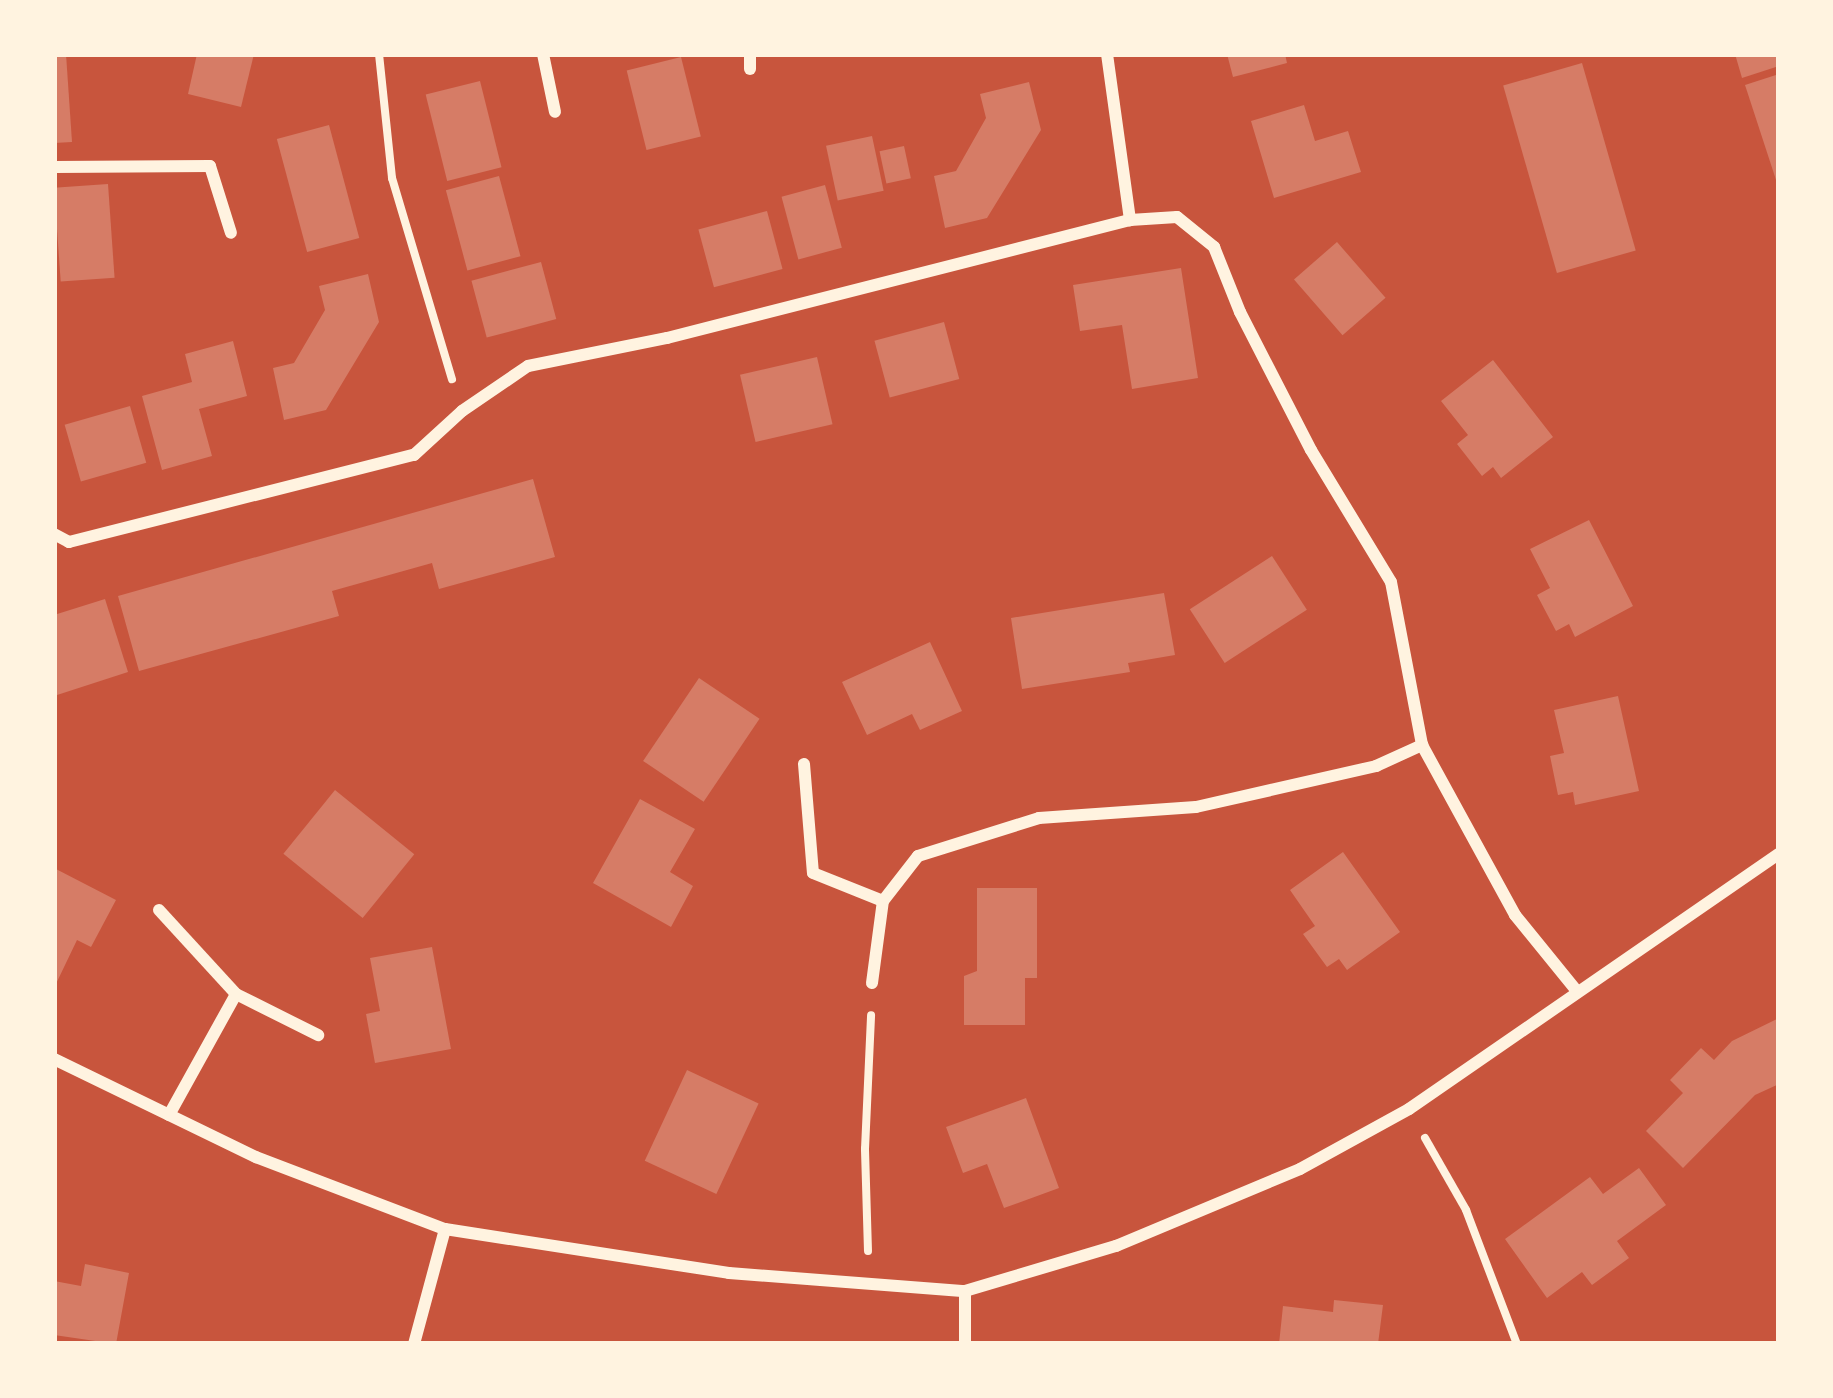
<!DOCTYPE html>
<html>
<head>
<meta charset="utf-8">
<style>
	body { margin:0 }
	#map { position:relative; width:1833px; height:1398px; overflow:hidden; background:#c8553d; font-family:"PT Sans Narrow",sans-serif }
	div>[style] { position:absolute }
	[style*='--x'] { left:calc(var(--x)*1px); top:calc(var(--y)*1px); width:calc(var(--w)*1px); rotate:calc(var(--a)*1deg) }
	.building>* { inset:0; background:#d67c66; transform-origin:0 0 }
	.path>* { height:8px; margin:-4px; padding:0 4px; transform-origin:4px; border-radius:4px; background:#fff3e0 }
	.minor>* { height:12px; margin:-6px; padding:0 6px; transform-origin:6px; border-radius:6px; background:#fff3e0 }
	span { translate:-50% -50%; white-space:nowrap; text-align:center; line-height:1.15; -webkit-text-stroke:9px #fff3e0; paint-order:stroke }
	.frame { position:absolute; inset:0; border:57px solid #fff3e0; pointer-events:none }
</style>
</head>
<body>
<div id="map">
	<div class="building">
		<div style="clip-path:polygon(54px 54px,66px 54px,72px 142px,54px 143px)"></div>
		<div style="clip-path:polygon(197px 54px,254px 54px,241px 107px,188px 94px)"></div>
		<div style="clip-path:polygon(1227px 54px,1285px 54px,1287px 63px,1233px 77px)"></div>
		<div style="clip-path:polygon(1735px 54px,1779px 54px,1779px 66px,1742px 78px)"></div>
		<div style="left:681px;top:57px;width:82px;height:56px;rotate:76deg"></div>
		<div style="left:1582px;top:63px;width:195px;height:82px;rotate:74deg"></div>
		<div style="clip-path:polygon(1779px 74px,1779px 186px,1778px 186px,1745px 85px)"></div>
		<div style="left:480px;top:81px;width:89px;height:56px;rotate:76deg"></div>
		<div style="clip-path:polygon(1029px 82px,1041px 130px,987px 218px,945px 228px,934px 176px,956px 171px,986px 118px,980px 94px)"></div>
		<div style="clip-path:polygon(1304px 105px,1315px 141px,1348px 131px,1361px 172px,1274px 198px,1251px 121px)"></div>
		<div style="left:329px;top:125px;width:117px;height:54px;rotate:75deg"></div>
		<div style="left:872px;top:136px;width:56px;height:47px;rotate:78deg"></div>
		<div style="left:904px;top:146px;width:33px;height:25px;rotate:78deg"></div>
		<div style="left:499px;top:176px;width:83px;height:55px;rotate:75deg"></div>
		<div style="left:108px;top:184px;width:94px;height:54px;rotate:86deg"></div>
		<div style="left:825px;top:185px;width:65px;height:45px;rotate:75deg"></div>
		<div style="left:767px;top:211px;width:60px;height:71px;rotate:75deg"></div>
		<div style="left:1337px;top:242px;width:74px;height:57px;rotate:49deg"></div>
		<div style="left:541px;top:262px;width:59px;height:72px;rotate:75deg"></div>
		<div style="clip-path:polygon(1181px 268px,1198px 378px,1132px 389px,1122px 325px,1080px 331px,1073px 285px)"></div>
		<div style="clip-path:polygon(368px 274px,379px 322px,326px 410px,284px 420px,273px 368px,294px 363px,325px 310px,319px 286px)"></div>
		<div style="left:944px;top:322px;width:59px;height:72px;rotate:75deg"></div>
		<div style="clip-path:polygon(233px 341px,247px 396px,199px 409px,212px 456px,162px 470px,142px 396px,192px 382px,185px 354px)"></div>
		<div style="left:817px;top:357px;width:69px;height:79px;rotate:77deg"></div>
		<div style="clip-path:polygon(1493px 360px,1553px 437px,1501px 478px,1493px 467px,1482px 476px,1457px 444px,1468px 435px,1441px 401px)"></div>
		<div style="left:130px;top:406px;width:59px;height:68px;rotate:74deg"></div>
		<div style="clip-path:polygon(533px 479px,555px 557px,439px 589px,432px 563px,332px 591px,339px 616px,139px 671px,118px 596px)"></div>
		<div style="clip-path:polygon(1589px 520px,1633px 606px,1575px 637px,1569px 624px,1556px 631px,1537px 595px,1550px 588px,1530px 549px)"></div>
		<div style="left:1272px;top:556px;width:64px;height:98px;rotate:57deg"></div>
		<div style="clip-path:polygon(1164px 593px,1175px 655px,1128px 663px,1130px 672px,1022px 689px,1011px 618px)"></div>
		<div style="clip-path:polygon(105px 599px,128px 672px,54px 696px,54px 615px)"></div>
		<div style="clip-path:polygon(930px 642px,962px 711px,920px 730px,912px 714px,867px 735px,842px 682px)"></div>
		<div style="left:699px;top:678px;width:73px;height:100px;rotate:34deg"></div>
		<div style="clip-path:polygon(1618px 696px,1639px 791px,1575px 805px,1573px 792px,1558px 795px,1550px 756px,1564px 753px,1554px 710px)"></div>
		<div style="left:335px;top:790px;width:102px;height:82px;rotate:39deg"></div>
		<div style="clip-path:polygon(640px 799px,695px 829px,670px 872px,693px 886px,671px 927px,593px 883px)"></div>
		<div style="clip-path:polygon(1343px 852px,1400px 932px,1347px 970px,1339px 959px,1327px 967px,1303px 934px,1315px 926px,1290px 890px)"></div>
		<div style="clip-path:polygon(54px 868px,116px 900px,91px 947px,77px 940px,54px 988px)"></div>
		<div style="clip-path:polygon(977px 888px,1037px 888px,1037px 978px,1025px 978px,1025px 1025px,964px 1025px,964px 976px,977px 971px)"></div>
		<div style="clip-path:polygon(432px 947px,451px 1049px,375px 1063px,366px 1014px,380px 1011px,370px 958px)"></div>
		<div style="clip-path:polygon(1779px 1018px,1779px 1084px,1755px 1095px,1683px 1168px,1646px 1131px,1683px 1093px,1670px 1080px,1701px 1048px,1714px 1060px,1732px 1041px)"></div>
		<div style="left:687px;top:1070px;width:79px;height:100px;rotate:25deg"></div>
		<div style="clip-path:polygon(1026px 1098px,1059px 1188px,1004px 1208px,987px 1164px,963px 1173px,946px 1127px)"></div>
		<div style="clip-path:polygon(1639px 1168px,1666px 1205px,1617px 1241px,1629px 1258px,1592px 1285px,1582px 1272px,1547px 1298px,1505px 1239px,1590px 1177px,1603px 1194px)"></div>
		<div style="clip-path:polygon(85px 1264px,129px 1273px,116px 1344px,54px 1335px,54px 1281px,81px 1286px)"></div>
		<div style="clip-path:polygon(1334px 1300px,1383px 1305px,1378px 1344px,1279px 1344px,1283px 1306px,1333px 1312px)"></div>
	</div>
	<div class="path">
		<div style="--x:379;--y:54;--w:125;--a:84"></div>
		<div style="--x:392;--y:178;--w:210;--a:73.4"></div>
		<div style="--x:1425;--y:1138;--w:83;--a:60.3"></div>
		<div style="--x:1466;--y:1210;--w:143;--a:69.2"></div>
		<div style="--x:868;--y:1251;--w:102;--a:-91.7"></div>
		<div style="--x:865;--y:1149;--w:134;--a:-87.4"></div>
	</div>
	<div class="minor">
		<div style="--x:543;--y:54;--w:59;--a:78.3"></div>
		<div style="--x:750;--y:54;--w:15;--a:90"></div>
		<div style="--x:1107;--y:54;--w:168;--a:82.1"></div>
		<div style="--x:54;--y:167;--w:156;--a:-0.4"></div>
		<div style="--x:210;--y:166;--w:70;--a:72.6"></div>
		<div style="--x:54;--y:534;--w:17;--a:28"></div>
		<div style="--x:69;--y:542;--w:356;--a:-14.2"></div>
		<div style="--x:414;--y:455;--w:65;--a:-42.5"></div>
		<div style="--x:462;--y:411;--w:80;--a:-34.3"></div>
		<div style="--x:528;--y:366;--w:142;--a:-11.4"></div>
		<div style="--x:667;--y:338;--w:478;--a:-14.3"></div>
		<div style="--x:1130;--y:220;--w:47;--a:-3.7"></div>
		<div style="--x:1177;--y:217;--w:48;--a:39"></div>
		<div style="--x:1214;--y:247;--w:70;--a:68.2"></div>
		<div style="--x:1240;--y:312;--w:155;--a:62.8"></div>
		<div style="--x:1311;--y:450;--w:154;--a:58.8"></div>
		<div style="--x:1391;--y:582;--w:166;--a:79.2"></div>
		<div style="--x:1422;--y:745;--w:194;--a:61.3"></div>
		<div style="--x:1515;--y:915;--w:97;--a:50.9"></div>
		<div style="--x:804;--y:764;--w:109;--a:85.3"></div>
		<div style="--x:813;--y:873;--w:75;--a:21.8"></div>
		<div style="--x:159;--y:910;--w:114;--a:47.5"></div>
		<div style="--x:236;--y:994;--w:92;--a:26.6"></div>
		<div style="--x:872;--y:983;--w:83;--a:-82.4"></div>
		<div style="--x:883;--y:901;--w:57;--a:-52.1"></div>
		<div style="--x:918;--y:856;--w:127;--a:-17.4"></div>
		<div style="--x:1039;--y:818;--w:157;--a:-4"></div>
		<div style="--x:1196;--y:807;--w:185;--a:-12.8"></div>
		<div style="--x:1376;--y:766;--w:51;--a:-24.5"></div>
		<div style="--x:54;--y:1059;--w:225;--a:25.9"></div>
		<div style="--x:256;--y:1157;--w:202;--a:20.9"></div>
		<div style="--x:445;--y:1229;--w:287;--a:8.8"></div>
		<div style="--x:729;--y:1273;--w:237;--a:4.4"></div>
		<div style="--x:965;--y:1291;--w:158;--a:-16.6"></div>
		<div style="--x:1116;--y:1246;--w:199;--a:-22.7"></div>
		<div style="--x:1300;--y:1169;--w:124;--a:-28.8"></div>
		<div style="--x:1409;--y:1109;--w:449;--a:-34.6"></div>
		<div style="--x:169;--y:1115;--w:138;--a:-61"></div>
		<div style="--x:965;--y:1291;--w:53;--a:90"></div>
		<div style="--x:414;--y:1344;--w:119;--a:-74.9"></div>
	</div>
	<div class="frame"></div>
</div>
</body>
</html>
